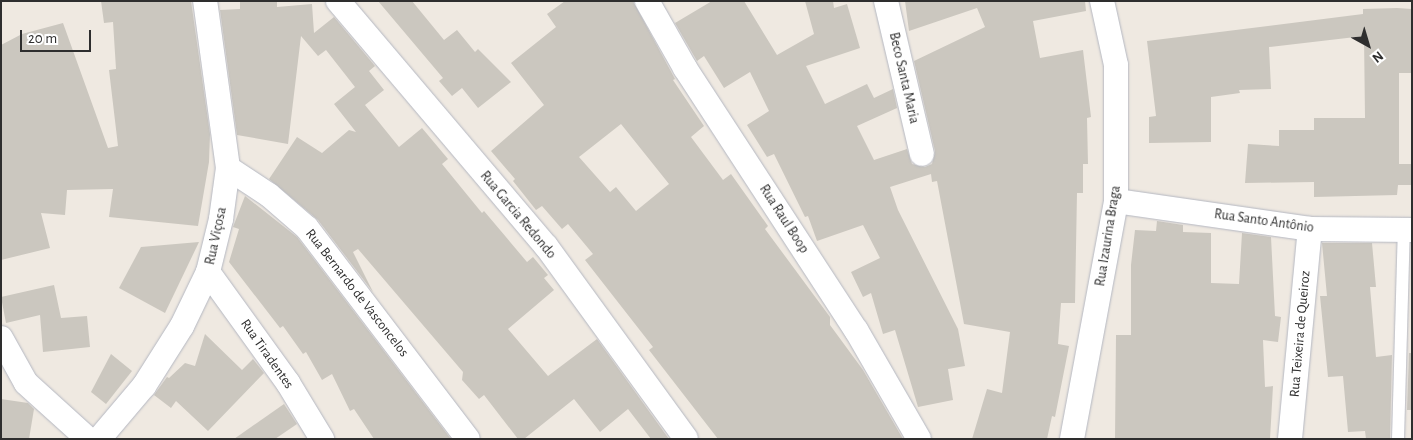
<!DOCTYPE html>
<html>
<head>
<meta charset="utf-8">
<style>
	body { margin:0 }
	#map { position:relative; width:1413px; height:440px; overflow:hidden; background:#efe9e1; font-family:"Alegreya Sans",sans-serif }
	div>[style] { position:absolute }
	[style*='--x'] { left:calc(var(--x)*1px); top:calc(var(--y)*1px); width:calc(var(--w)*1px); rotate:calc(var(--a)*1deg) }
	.building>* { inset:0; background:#cbc7bf }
	.roads { filter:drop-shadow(0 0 1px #b4b7c1) drop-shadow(0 0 1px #b4b7c1) }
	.lane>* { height:12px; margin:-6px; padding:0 6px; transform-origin:6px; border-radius:6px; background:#fff }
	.street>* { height:24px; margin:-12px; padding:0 12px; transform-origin:12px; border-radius:12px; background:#fff }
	span { translate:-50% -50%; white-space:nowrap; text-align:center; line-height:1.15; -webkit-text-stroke:5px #fff; paint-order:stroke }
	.street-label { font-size:14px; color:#2e2e2e }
	.frame { position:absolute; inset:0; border:2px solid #2e2e2e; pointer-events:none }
	.north { position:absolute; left:1343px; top:20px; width:50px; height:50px; -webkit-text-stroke:4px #fff; paint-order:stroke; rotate:141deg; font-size:14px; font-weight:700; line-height:20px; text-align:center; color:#2e2e2e }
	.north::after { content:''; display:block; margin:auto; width:18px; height:22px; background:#2e2e2e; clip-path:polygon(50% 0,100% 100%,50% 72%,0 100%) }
	.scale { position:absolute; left:20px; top:30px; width:71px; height:22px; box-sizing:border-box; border:2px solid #2e2e2e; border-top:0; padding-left:6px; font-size:15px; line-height:18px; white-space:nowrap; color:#2e2e2e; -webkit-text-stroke:4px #fff; paint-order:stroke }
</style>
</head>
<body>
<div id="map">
	<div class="building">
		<div style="clip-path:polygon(101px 1px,191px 1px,210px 134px,209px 162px,198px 226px,109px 217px,113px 189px,67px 190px,65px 215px,41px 213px,50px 248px,1px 260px,1px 45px,22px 34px,63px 23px,108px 148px,118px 146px,109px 70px,116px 69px,113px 22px,104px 23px)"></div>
		<div style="clip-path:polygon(240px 1px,277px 1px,277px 7px,312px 4px,314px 33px,334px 17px,375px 66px,369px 71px,384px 90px,365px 105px,399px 147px,422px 128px,448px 159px,442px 164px,482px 213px,484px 211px,527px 262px,533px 257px,548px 275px,544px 278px,554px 290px,508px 329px,548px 376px,597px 339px,669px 439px,651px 439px,628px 409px,600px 432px,574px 399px,524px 439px,518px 439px,484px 395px,479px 399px,462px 380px,463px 372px,358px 249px,353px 252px,373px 292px,318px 220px,269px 179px,297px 137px,322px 153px,349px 130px,356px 132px,334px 104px,355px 87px,326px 50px,318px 56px,301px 36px,288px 144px,237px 135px,220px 10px,240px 9px)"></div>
		<div style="clip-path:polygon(378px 1px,412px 1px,444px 40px,457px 30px,475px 52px,478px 49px,511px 82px,478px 108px,462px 88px,452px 96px,439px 81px,443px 78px)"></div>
		<div style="clip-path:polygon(evenodd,565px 1px,633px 1px,675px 79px,673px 80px,704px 126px,691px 137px,723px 180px,731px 174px,768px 226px,765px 229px,830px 317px,830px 325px,863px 370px,903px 439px,718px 439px,649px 350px,653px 347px,585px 260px,593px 254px,568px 224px,562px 229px,542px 206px,536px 210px,513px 181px,515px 179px,491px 151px,544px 105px,511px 63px,556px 27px,547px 14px,565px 1px,621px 124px,669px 184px,636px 211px,616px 187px,610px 192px,579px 157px,621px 124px)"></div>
		<div style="clip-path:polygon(712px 1px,744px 1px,777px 55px,814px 34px,805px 1px,833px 1px,834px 8px,847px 4px,860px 48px,806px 66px,825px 104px,867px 84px,874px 98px,893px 89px,897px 108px,857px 126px,874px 160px,907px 149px,912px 164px,925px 167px,932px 164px,935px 151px,914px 61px,985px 27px,977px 8px,909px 31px,905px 1px,1085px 1px,1086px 11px,1033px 21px,1040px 58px,1083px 50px,1091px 117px,1087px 118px,1088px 164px,1083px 164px,1083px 193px,1077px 193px,1075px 303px,1061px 303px,1058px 344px,1069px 346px,1055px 417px,1052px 416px,1047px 439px,972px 439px,987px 389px,1002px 393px,1010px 332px,964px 324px,937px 181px,932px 182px,931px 174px,890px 187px,898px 210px,958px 329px,965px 366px,948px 369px,953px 400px,918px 407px,895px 330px,883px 334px,871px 293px,863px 297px,851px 272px,880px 258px,863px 225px,817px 241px,808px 216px,805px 217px,774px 154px,767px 157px,747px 125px,769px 111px,750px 72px,724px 88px,704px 56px,697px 61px,675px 23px)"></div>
		<div style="clip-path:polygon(1397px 8px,1412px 9px,1412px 73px,1399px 73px,1399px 164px,1412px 164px,1412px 185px,1398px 185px,1397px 195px,1314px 197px,1314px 182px,1245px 183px,1248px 144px,1279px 146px,1279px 130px,1314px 130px,1314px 118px,1365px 118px,1364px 36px,1269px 47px,1271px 89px,1239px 90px,1240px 93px,1211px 97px,1211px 142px,1149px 143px,1149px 117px,1156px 116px,1147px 41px,1363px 14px,1363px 9px)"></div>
		<div style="clip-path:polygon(245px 196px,297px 237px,451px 439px,374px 439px,354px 409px,350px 411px,332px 374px,322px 380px,306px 352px,303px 354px,283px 326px,280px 328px,229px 262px,239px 229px,233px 227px)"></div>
		<div style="clip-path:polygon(1157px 221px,1183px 225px,1183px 232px,1211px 233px,1211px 283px,1239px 284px,1242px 233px,1271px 237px,1275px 316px,1281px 317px,1278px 342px,1263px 340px,1265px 387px,1273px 386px,1270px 439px,1115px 439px,1116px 335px,1131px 335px,1131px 265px,1135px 230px,1156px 231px)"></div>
		<div style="clip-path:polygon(199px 242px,165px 313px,119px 288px,141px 247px)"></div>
		<div style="clip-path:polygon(1322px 243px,1372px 243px,1376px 287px,1370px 287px,1376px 357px,1392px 355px,1390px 439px,1366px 439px,1365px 431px,1348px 432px,1343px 376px,1328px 377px,1320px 296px,1327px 296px)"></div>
		<div style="clip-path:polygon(54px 285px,61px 318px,87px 316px,90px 347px,43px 352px,40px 315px,6px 323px,1px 297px)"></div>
		<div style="clip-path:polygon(205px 334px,242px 370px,253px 359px,264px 373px,208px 431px,176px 401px,171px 408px,154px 395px,167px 377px,169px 378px,185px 363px,195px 366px)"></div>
		<div style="clip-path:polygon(1409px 353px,1412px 353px,1412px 410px,1407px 410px)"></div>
		<div style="clip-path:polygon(111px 354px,132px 371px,106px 404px,91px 392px)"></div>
		<div style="clip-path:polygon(1px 399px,28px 403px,34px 409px,29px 439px,1px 439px)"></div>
		<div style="clip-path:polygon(284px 404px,297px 424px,275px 439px,234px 439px)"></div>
	</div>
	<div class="roads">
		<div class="lane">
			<div style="--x:1398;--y:439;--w:209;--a:-88.4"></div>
		</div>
		<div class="street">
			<div style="--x:338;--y:1;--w:321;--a:49.7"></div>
			<div style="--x:546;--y:246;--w:238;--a:54"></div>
			<div style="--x:647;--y:1;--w:77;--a:60.4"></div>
			<div style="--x:685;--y:68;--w:313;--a:56.9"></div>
			<div style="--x:856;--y:330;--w:126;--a:60"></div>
			<div style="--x:886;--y:1;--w:157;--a:76.8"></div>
			<div style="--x:228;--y:168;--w:49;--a:33.4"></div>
			<div style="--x:269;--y:195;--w:50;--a:41"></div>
			<div style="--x:307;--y:228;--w:265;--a:52.7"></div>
			<div style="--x:1116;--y:201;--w:196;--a:8.2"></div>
			<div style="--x:1310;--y:229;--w:102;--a:0.6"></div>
			<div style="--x:208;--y:272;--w:137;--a:54.2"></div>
			<div style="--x:288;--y:383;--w:66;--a:58.7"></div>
			<div style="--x:1;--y:338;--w:51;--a:60.9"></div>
			<div style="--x:26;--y:383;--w:84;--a:42.1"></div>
			<div style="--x:99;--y:439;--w:70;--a:-49.7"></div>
			<div style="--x:144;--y:386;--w:71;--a:-57.7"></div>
			<div style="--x:182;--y:326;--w:60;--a:-64.3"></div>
			<div style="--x:208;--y:272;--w:55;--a:-76.2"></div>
			<div style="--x:221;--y:219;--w:51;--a:-82.2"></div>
			<div style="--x:228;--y:168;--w:169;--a:-97.8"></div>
			<div style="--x:1072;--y:439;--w:242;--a:-79.5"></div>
			<div style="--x:1116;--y:201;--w:136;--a:-90"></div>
			<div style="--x:1116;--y:65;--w:66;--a:-102.3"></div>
			<div style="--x:1290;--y:439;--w:211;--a:-84.6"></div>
		</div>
	</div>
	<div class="street-label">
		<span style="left:904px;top:78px;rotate:77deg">Beco Santa Maria</span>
		<span style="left:518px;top:215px;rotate:50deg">Rua Garcia Redondo</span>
		<span style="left:784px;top:219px;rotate:57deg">Rua Raul Boop</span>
		<span style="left:1264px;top:221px;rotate:8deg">Rua Santo Antônio</span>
		<span style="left:216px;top:236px;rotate:-78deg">Rua Viçosa</span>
		<span style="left:1108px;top:236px;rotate:-81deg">Rua Izaurina Braga</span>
		<span style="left:357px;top:293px;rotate:52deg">Rua Bernardo de Vasconcelos</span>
		<span style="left:1300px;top:334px;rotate:-85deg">Rua Teixeira de Queiroz</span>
		<span style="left:267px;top:354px;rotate:55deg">Rua Tiradentes</span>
	</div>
	<div class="frame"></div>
	<div class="north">N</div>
	<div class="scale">20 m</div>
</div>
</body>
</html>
